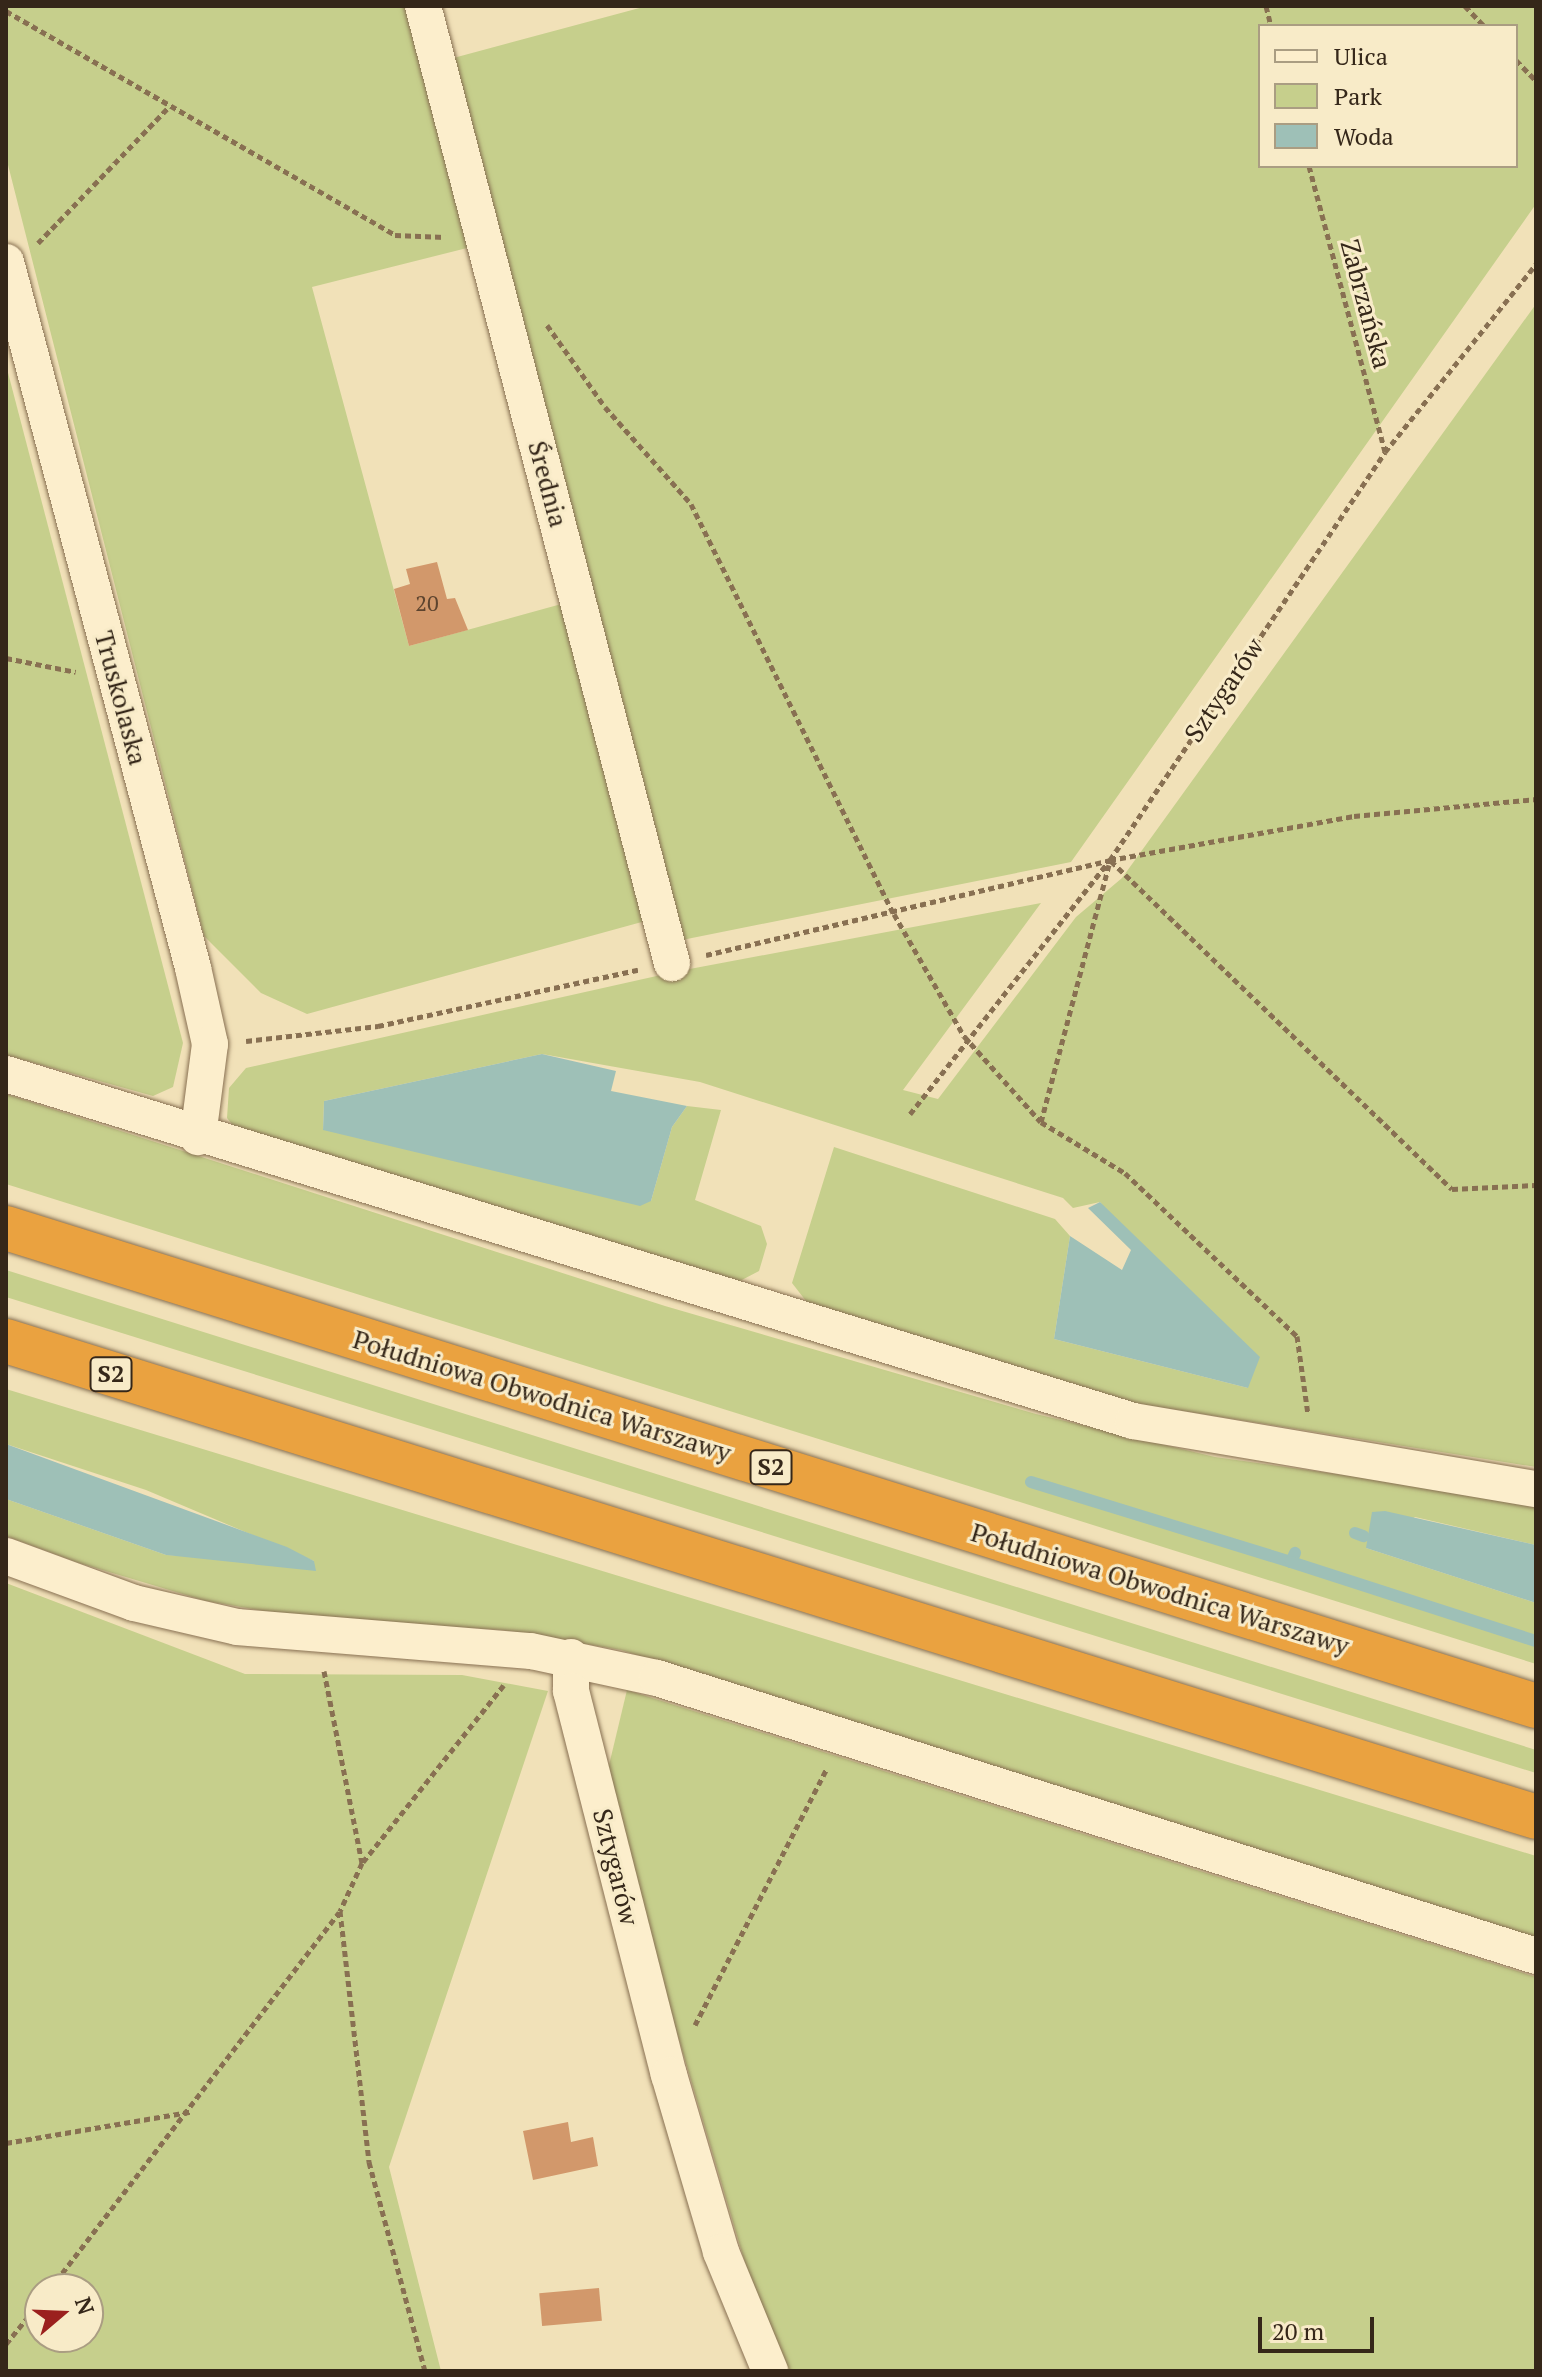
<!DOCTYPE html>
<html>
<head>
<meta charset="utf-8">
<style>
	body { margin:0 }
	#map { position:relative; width:1542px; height:2377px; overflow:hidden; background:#f1e1b8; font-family:"PT Serif",serif }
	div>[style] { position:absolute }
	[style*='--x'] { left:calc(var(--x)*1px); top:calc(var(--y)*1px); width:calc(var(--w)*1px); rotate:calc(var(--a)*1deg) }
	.green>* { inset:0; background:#c6cf8c }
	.water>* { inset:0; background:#9ec0b7 }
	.stream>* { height:12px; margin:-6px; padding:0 6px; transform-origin:6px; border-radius:6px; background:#9ec0b7 }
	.building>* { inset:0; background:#d2986b; transform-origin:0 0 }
	.path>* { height:5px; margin-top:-2.5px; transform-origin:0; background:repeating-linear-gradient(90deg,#887052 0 6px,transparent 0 10px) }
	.roads { filter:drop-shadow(0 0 2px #887052) drop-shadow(0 0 2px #887052) }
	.minor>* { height:36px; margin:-18px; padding:0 18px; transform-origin:18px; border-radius:18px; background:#fceecc }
	.motorway>* { height:44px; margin:-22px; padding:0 22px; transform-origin:22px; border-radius:22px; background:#eaa240 }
	span { translate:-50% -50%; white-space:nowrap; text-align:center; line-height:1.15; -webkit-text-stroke:6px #f8ebc8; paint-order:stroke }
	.number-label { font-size:22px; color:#5c432e }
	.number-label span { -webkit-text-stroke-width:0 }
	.shield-label span { padding:2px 6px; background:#f8ebc8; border:2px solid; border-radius:6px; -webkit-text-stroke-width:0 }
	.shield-label { font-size:24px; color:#352719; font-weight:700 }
	.street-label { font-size:26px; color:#352719 }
	.frame { position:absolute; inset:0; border:8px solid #352719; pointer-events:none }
	.legend { position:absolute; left:1258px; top:24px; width:260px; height:144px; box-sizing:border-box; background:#f8ebc8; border:2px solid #aa9d82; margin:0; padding:10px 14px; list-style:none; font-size:24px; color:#352719 }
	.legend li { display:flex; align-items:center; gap:16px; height:40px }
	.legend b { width:40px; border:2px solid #aa9d82 }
	.north { position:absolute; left:24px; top:2273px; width:80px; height:80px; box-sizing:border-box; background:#f8ebc8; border:2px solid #aa9d82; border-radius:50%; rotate:71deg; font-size:22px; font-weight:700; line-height:32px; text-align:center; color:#352719 }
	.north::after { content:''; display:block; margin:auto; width:28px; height:36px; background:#9b201e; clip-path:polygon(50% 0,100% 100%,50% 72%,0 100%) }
	.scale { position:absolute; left:1258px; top:2317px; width:116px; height:36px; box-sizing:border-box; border:4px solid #352719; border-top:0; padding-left:10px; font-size:24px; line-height:28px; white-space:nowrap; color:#352719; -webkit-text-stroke:6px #f8ebc8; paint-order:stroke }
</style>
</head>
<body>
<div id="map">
	<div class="green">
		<div style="clip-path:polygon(6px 6px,406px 6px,471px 247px,312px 287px,409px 646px,565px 603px,649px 920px,307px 1014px,261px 993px,204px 936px,6px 157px)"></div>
		<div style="clip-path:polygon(evenodd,647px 6px,1536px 6px,1536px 204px,1071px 862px,682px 940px,446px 60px,647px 6px,1260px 26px,1516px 26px,1516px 166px,1260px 166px,1260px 26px)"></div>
		<div style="clip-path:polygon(1536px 304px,1536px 1467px,1139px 1404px,813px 1310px,792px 1283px,834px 1147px,1055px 1219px,1070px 1236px,1054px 1339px,1248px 1388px,1100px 1202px,1073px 1208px,1063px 1198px,700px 1082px,542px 1054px,324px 1101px,323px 1129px,651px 1201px,672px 1127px,687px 1106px,721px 1110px,695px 1200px,761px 1226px,767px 1244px,759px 1271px,738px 1282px,236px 1129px,227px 1118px,229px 1088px,246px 1068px,679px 971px,1041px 903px,903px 1090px,938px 1099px,1076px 917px,1122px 878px)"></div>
		<div style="clip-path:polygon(6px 365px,183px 1043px,173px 1087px,153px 1096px,6px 1055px)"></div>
		<div style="clip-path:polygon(6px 1094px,665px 1306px,1036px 1414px,1215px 1457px,1536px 1502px,1536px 1545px,1415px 1517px,1366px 1548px,1536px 1603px,1536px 1664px,6px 1184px)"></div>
		<div style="clip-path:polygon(6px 1270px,1536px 1750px,1536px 1773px,6px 1297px)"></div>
		<div style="clip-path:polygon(6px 1389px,1536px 1856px,1536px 1939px,621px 1650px,503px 1630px,311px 1619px,206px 1601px,79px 1563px,6px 1536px,6px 1499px,166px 1555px,314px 1561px,146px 1490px,6px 1444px)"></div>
		<div style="clip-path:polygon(evenodd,6px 1583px,245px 1674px,462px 1675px,548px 1691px,389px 2167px,441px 2371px,6px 2371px,6px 1583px,40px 2289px,88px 2289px,88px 2337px,40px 2337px,40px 2289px)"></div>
		<div style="clip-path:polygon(627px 1690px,1536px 1977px,1536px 2371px,777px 2371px,604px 1786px)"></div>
	</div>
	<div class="water">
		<div style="clip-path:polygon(542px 1054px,616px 1071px,611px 1091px,687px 1106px,672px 1127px,651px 1201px,640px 1206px,323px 1130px,324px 1101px)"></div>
		<div style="clip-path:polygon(1100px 1202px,1260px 1357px,1248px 1388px,1054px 1339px,1070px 1236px,1122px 1270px,1131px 1250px,1088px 1208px)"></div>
		<div style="clip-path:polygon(6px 1444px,287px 1547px,314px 1561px,316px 1571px,166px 1555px,6px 1499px)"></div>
		<div style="clip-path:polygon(1385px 1511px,1536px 1545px,1536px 1603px,1366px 1548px,1372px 1512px)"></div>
	</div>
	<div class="stream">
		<div style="--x:1031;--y:1482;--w:272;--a:17.1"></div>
		<div style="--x:1291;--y:1562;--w:10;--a:-66"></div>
		<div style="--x:1355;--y:1533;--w:9;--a:21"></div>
		<div style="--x:1291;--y:1562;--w:257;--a:17.9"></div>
	</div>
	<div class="building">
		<div style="clip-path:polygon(437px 562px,447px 599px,455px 598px,468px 630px,409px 646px,394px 589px,410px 584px,406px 569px)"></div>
		<div style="clip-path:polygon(568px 2122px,571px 2142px,593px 2137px,598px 2166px,533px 2180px,523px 2131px)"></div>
		<div style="left:599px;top:2288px;width:33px;height:60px;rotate:85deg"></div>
	</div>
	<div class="path">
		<div style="--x:1266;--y:6;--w:21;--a:76"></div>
		<div style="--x:1465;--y:6;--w:28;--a:46"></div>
		<div style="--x:6;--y:11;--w:449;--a:29.9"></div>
		<div style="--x:395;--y:235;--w:50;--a:2.3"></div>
		<div style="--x:1516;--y:60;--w:29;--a:46"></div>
		<div style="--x:1309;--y:166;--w:295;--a:75.1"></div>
		<div style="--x:38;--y:243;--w:190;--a:-46.1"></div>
		<div style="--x:547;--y:325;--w:100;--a:54.7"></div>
		<div style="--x:605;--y:407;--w:130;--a:48.4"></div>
		<div style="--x:691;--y:504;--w:458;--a:63.7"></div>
		<div style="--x:894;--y:914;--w:141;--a:60.2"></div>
		<div style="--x:964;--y:1036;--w:115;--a:48.2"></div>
		<div style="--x:1041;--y:1122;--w:98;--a:31.3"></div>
		<div style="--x:1125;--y:1173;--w:237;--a:43.5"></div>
		<div style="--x:1297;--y:1336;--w:79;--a:82"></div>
		<div style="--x:6;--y:658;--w:71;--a:11.3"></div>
		<div style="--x:1111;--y:861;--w:473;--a:43.9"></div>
		<div style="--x:1452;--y:1189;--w:84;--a:-2.7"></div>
		<div style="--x:706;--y:955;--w:415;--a:-13.2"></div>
		<div style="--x:1110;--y:860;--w:248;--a:-10.2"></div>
		<div style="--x:1354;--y:816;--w:183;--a:-5.3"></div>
		<div style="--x:246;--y:1041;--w:133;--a:-6.5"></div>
		<div style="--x:378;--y:1026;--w:266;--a:-12.2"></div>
		<div style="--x:910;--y:1114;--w:323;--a:-51.8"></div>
		<div style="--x:1110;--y:860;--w:492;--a:-56"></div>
		<div style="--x:1385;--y:452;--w:241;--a:-51.2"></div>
		<div style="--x:1041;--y:1122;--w:266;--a:-75.2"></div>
		<div style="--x:324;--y:1671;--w:196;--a:78.8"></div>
		<div style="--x:362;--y:1863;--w:53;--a:114.6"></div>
		<div style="--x:340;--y:1911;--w:253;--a:83.4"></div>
		<div style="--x:369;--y:2162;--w:216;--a:75"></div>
		<div style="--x:363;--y:1862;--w:226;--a:-51.5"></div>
		<div style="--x:695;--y:2025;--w:287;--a:-62.8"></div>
		<div style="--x:6;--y:2143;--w:187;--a:-9.6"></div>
		<div style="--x:50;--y:2289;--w:475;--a:-52.5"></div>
		<div style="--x:6;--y:2344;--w:54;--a:-51"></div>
	</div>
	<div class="roads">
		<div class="minor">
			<div style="--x:423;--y:6;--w:989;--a:75.42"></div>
			<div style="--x:6;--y:262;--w:730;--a:75.16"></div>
			<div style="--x:193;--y:968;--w:78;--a:77.4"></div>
			<div style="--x:210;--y:1044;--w:94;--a:97.4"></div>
			<div style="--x:6;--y:1074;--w:1179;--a:17.11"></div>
			<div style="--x:1133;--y:1421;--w:409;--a:9.6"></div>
			<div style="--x:6;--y:1556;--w:136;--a:20.2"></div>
			<div style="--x:134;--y:1603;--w:106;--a:13.1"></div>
			<div style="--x:237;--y:1627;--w:295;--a:4.7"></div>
			<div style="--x:531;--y:1651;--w:129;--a:12.1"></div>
			<div style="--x:657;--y:1678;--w:922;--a:17.55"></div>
			<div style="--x:571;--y:1657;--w:34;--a:90"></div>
			<div style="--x:571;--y:1691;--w:396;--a:75.7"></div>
			<div style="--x:669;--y:2075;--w:184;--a:73.6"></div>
			<div style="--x:721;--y:2252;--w:129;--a:67.6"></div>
		</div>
		<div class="motorway">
			<div style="--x:6;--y:1228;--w:1603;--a:17.35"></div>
			<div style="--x:6;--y:1341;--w:1602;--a:17.28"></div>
		</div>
	</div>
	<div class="number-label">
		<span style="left:427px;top:603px">20</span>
	</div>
	<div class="shield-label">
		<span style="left:111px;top:1374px">S2</span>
		<span style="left:771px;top:1467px">S2</span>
	</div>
	<div class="street-label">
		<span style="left:1366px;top:304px;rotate:75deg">Zabrzańska</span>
		<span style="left:548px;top:484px;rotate:75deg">Średnia</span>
		<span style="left:1224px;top:690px;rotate:-56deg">Sztygarów</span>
		<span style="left:121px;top:698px;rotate:75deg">Truskolaska</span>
		<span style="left:542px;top:1396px;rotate:17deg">Południowa Obwodnica Warszawy</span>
		<span style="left:1160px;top:1589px;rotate:17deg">Południowa Obwodnica Warszawy</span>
		<span style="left:616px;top:1867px;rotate:76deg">Sztygarów</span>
	</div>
	<div class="frame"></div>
	<ul class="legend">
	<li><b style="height:10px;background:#fceecc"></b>Ulica</li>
	<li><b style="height:22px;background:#c6cf8c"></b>Park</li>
	<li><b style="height:22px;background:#9ec0b7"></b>Woda</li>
	</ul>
	<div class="north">N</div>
	<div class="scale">20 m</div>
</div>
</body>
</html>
